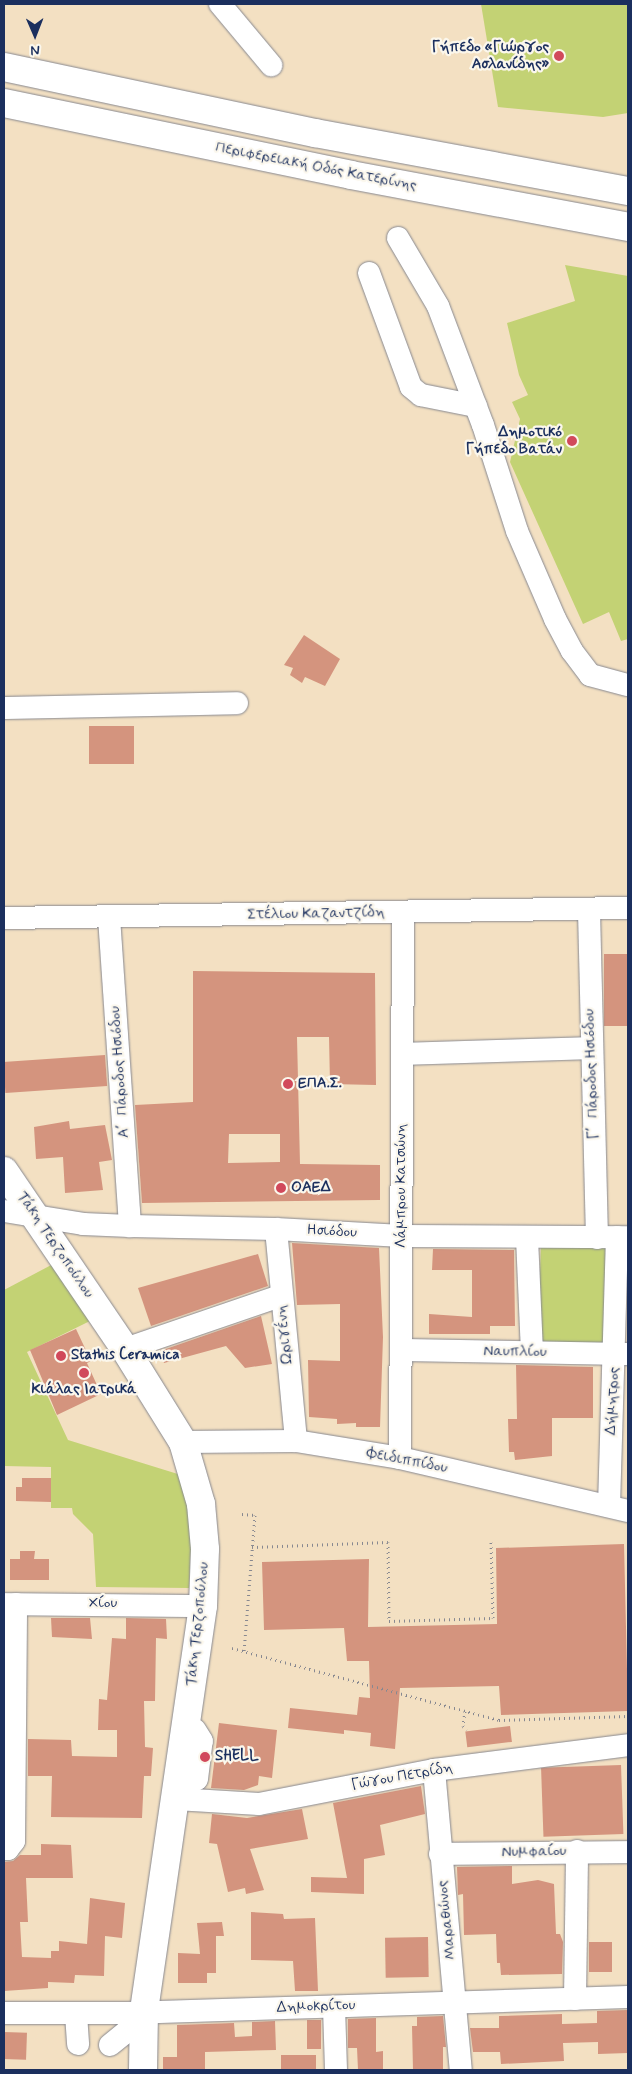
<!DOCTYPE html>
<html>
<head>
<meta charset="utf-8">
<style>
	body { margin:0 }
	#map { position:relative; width:632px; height:2074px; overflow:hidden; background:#f3e0c2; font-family:Mynerve,sans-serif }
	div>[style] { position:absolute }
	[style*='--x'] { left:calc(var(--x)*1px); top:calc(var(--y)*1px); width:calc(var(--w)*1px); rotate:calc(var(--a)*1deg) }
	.green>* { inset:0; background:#c3d274; transform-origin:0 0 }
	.building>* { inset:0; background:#d4947e; transform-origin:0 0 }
	.path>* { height:3px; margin-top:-1.5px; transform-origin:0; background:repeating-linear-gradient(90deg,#878890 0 1px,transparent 0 5px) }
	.roads { filter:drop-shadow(0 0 1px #878890) drop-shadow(0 0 1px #878890) }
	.minor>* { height:22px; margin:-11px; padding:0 11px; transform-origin:11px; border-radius:11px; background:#fff }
	.major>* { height:28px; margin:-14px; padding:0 14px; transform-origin:14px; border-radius:14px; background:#fff }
	.dots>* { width:14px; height:14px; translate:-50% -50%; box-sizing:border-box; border:2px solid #fbf7ec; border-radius:50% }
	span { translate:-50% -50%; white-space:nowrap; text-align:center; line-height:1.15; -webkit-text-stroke:4.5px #fbf7ec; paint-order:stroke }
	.poi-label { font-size:15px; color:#1b2f5e; font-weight:700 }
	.right { translate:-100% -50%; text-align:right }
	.left { translate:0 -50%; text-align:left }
	.street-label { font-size:15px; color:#1b2f5e }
	.frame { position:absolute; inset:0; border:5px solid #1b2f5e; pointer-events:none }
	.north { position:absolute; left:10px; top:10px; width:50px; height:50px; -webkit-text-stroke:4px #fbf7ec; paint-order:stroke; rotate:179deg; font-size:14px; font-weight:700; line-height:20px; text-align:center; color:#1b2f5e }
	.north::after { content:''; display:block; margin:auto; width:18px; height:22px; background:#1b2f5e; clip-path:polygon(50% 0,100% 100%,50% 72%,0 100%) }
</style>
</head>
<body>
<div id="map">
	<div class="green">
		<div style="clip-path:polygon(481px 4px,628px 4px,628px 113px,603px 117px,498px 107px)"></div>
		<div style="clip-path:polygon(565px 265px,628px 276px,628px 639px,621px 641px,609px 612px,583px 624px,510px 462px,520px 419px,512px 402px,528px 395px,519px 375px,507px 323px,575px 301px)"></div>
		<div style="left:541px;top:1244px;width:73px;height:100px;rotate:2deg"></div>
		<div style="clip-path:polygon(55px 1263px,92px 1320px,27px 1352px,68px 1440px,181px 1475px,192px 1527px,189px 1588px,96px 1587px,93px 1534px,73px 1514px,72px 1508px,51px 1508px,51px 1467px,4px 1466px,4px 1290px)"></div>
	</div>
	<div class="building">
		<div style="clip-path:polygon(304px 635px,340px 659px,325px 686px,305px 677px,302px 683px,290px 675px,293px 668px,284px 665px)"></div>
		<div style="left:134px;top:726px;width:38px;height:45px;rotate:90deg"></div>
		<div style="left:604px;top:954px;width:24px;height:72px"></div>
		<div style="clip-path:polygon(evenodd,193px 971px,375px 973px,376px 1085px,330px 1084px,329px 1037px,297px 1037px,300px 1164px,380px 1165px,380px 1200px,142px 1203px,135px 1105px,193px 1102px,193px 971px,229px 1134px,280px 1134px,280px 1162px,228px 1163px,229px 1134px)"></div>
		<div style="left:105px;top:1055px;width:31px;height:102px;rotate:86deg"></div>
		<div style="clip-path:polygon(69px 1121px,70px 1129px,105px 1125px,112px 1160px,99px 1162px,103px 1190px,65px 1193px,63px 1157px,36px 1159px,34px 1127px)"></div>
		<div style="clip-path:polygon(292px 1243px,379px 1248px,383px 1337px,380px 1427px,356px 1427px,356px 1423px,337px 1424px,337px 1419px,309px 1417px,308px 1360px,340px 1361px,340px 1304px,297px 1305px)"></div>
		<div style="clip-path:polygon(433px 1249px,514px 1250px,515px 1326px,490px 1326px,490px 1334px,429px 1334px,429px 1314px,472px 1317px,472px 1270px,432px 1270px)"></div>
		<div style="clip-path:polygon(258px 1254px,268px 1286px,151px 1326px,138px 1288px)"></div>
		<div style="clip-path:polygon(261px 1316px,272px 1364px,245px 1368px,226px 1346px,164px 1363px,160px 1351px)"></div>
		<div style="clip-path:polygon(76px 1329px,91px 1361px,87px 1363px,101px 1394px,57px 1415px,30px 1350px)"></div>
		<div style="clip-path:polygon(516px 1365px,593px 1367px,593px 1418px,552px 1418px,552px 1456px,515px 1460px,514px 1452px,509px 1452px,508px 1419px,517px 1419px)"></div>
		<div style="clip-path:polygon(22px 1478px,51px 1478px,51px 1502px,16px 1501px,16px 1487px,22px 1487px)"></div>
		<div style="clip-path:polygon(624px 1544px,628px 1711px,501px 1715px,499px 1686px,400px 1688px,395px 1749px,370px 1746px,371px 1733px,344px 1730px,344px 1734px,288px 1728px,290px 1708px,357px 1715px,359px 1697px,370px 1698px,369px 1661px,347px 1661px,344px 1628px,264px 1630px,262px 1562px,369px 1559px,368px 1627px,497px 1624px,496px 1548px)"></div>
		<div style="clip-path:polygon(20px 1551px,35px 1551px,34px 1559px,49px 1559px,49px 1580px,10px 1580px,10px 1559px,20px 1559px)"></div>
		<div style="clip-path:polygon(51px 1618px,90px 1618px,92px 1639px,52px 1637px)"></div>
		<div style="clip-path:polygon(126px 1618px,166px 1619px,167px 1639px,156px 1638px,155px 1701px,144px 1701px,145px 1747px,153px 1748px,151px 1776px,144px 1776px,142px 1818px,51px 1817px,52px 1776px,28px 1776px,28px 1739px,71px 1740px,72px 1756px,117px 1757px,117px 1730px,98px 1730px,99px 1699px,107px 1700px,112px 1638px,126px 1639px)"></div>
		<div style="clip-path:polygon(219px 1723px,277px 1730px,272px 1778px,259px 1776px,258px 1785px,244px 1790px,211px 1788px)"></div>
		<div style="left:510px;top:1726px;width:16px;height:45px;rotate:83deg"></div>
		<div style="left:621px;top:1765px;width:69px;height:80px;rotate:88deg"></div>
		<div style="clip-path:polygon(421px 1786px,425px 1814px,380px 1825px,385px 1855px,364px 1859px,364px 1894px,311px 1892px,311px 1877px,347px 1878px,333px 1803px)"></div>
		<div style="clip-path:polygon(302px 1809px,308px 1839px,250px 1849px,264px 1890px,246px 1894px,245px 1888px,228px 1892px,217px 1844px,209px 1843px,212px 1814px,247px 1818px)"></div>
		<div style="clip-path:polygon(41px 1844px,71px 1845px,73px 1878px,26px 1878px,28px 1922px,20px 1922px,22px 1957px,51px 1958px,51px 1951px,59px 1951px,59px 1941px,87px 1944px,90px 1898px,125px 1903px,122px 1938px,105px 1936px,104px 1976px,75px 1975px,74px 1983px,48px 1982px,48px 1988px,4px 1991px,4px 1862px,13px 1861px,20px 1855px,41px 1855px)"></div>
		<div style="clip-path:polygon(512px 1866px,512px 1884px,538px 1880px,554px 1884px,556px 1934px,560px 1934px,563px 1942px,562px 1974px,501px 1975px,500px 1963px,497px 1963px,496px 1934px,464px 1935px,463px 1894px,458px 1895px,457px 1867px)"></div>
		<div style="clip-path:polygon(251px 1912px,283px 1914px,284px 1919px,315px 1918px,318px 1991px,295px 1991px,293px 1961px,251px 1960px)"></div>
		<div style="clip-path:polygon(222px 1922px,224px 1936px,216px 1936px,216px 1973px,207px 1973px,207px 1983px,178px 1983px,178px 1953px,200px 1954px,197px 1923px)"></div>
		<div style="left:428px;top:1937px;width:40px;height:43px;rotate:89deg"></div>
		<div style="left:589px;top:1942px;width:23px;height:30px"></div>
		<div style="clip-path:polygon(628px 2010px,628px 2053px,598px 2054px,598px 2042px,563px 2043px,564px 2061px,501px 2064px,500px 2052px,473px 2052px,470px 2028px,499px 2028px,499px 2016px,562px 2014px,562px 2024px,597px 2023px,597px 2011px)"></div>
		<div style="clip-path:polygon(443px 2016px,446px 2047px,443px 2047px,443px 2070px,413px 2070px,412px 2026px,417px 2026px,417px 2017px)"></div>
		<div style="clip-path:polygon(376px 2018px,376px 2052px,383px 2051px,383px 2070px,358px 2070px,357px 2048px,348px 2048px,348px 2019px)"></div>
		<div style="left:307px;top:2020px;width:14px;height:29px"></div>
		<div style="clip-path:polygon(275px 2021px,276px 2050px,205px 2052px,205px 2070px,163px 2070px,163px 2057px,177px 2057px,177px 2025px,234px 2023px,235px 2037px,252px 2036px,252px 2022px)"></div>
		<div style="left:4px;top:2032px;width:23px;height:27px;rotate:2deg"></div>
		<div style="left:316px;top:2055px;width:15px;height:35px;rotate:90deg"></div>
	</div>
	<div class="path">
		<div style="--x:242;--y:1514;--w:13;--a:4"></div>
		<div style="--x:255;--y:1515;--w:136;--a:94.6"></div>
		<div style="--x:252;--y:1547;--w:136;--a:-2.1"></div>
		<div style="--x:388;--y:1542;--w:79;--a:89.3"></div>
		<div style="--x:389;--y:1621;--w:104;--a:-1.7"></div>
		<div style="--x:493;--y:1618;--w:76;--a:-91.5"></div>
		<div style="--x:232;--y:1648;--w:277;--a:15.1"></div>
		<div style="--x:499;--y:1720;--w:129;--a:-1.8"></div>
		<div style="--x:465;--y:1711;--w:15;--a:98"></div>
		<div style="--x:463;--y:1726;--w:5;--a:37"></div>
	</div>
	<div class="roads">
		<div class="minor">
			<div style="--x:220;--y:4;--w:80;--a:50.1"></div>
			<div style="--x:398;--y:238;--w:79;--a:59.5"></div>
			<div style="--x:438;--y:306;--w:127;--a:69.3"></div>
			<div style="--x:483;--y:425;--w:111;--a:72.2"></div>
			<div style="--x:517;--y:531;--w:96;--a:66.6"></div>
			<div style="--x:555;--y:619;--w:36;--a:62"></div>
			<div style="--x:572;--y:651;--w:30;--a:53"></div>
			<div style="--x:590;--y:675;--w:39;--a:15"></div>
			<div style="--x:369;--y:273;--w:121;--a:69.8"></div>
			<div style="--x:411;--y:387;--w:13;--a:39"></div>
			<div style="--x:421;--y:395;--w:56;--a:11.3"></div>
			<div style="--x:4;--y:708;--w:233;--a:-1.2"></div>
			<div style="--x:589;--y:911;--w:327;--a:88.6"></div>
			<div style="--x:109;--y:917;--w:310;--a:86.1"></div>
			<div style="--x:4;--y:918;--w:624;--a:-0.92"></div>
			<div style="--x:403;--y:1054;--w:188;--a:-1.8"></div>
			<div style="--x:4;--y:1211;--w:80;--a:9.3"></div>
			<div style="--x:83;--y:1224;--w:47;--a:2.4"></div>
			<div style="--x:130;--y:1226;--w:146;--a:1.2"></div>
			<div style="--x:276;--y:1229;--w:126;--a:3.2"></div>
			<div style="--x:402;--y:1236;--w:226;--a:0.3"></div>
			<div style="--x:276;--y:1229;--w:213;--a:84.6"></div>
			<div style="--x:527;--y:1238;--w:114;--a:87.5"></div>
			<div style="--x:125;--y:1349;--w:164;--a:-18.9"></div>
			<div style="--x:402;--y:1350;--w:226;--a:1"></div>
			<div style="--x:183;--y:1442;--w:113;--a:-0.5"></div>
			<div style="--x:296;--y:1441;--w:105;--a:9.3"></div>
			<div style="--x:400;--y:1458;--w:234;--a:13.1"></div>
			<div style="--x:400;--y:1458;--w:545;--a:-89.68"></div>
			<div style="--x:609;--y:1506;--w:269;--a:-88.3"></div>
			<div style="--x:4;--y:1604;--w:199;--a:0.6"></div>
			<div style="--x:434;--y:1770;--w:301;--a:84.9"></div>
			<div style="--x:188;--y:1782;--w:9;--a:-18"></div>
			<div style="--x:197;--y:1779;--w:38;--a:-83"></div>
			<div style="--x:202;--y:1741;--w:13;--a:-122"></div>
			<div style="--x:176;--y:1799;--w:83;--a:3.4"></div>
			<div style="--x:259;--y:1804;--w:178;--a:-11"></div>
			<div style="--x:434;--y:1770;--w:196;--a:-7.3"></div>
			<div style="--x:4;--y:1849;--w:4;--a:0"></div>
			<div style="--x:8;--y:1849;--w:10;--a:-53"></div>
			<div style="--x:14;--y:1841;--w:237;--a:-89.5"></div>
			<div style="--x:440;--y:1854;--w:188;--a:-0.6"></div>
			<div style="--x:575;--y:1999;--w:148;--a:-89.2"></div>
			<div style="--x:334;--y:2007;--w:63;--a:88.2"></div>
			<div style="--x:4;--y:2013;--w:124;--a:0"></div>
			<div style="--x:128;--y:2013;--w:500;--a:-1.83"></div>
			<div style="--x:76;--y:2014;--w:30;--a:86"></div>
			<div style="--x:110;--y:2045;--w:22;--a:-39"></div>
			<div style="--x:127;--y:2031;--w:17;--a:-24"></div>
		</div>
		<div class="major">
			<div style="--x:4;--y:67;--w:318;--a:12"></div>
			<div style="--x:315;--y:133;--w:318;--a:10.5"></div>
			<div style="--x:4;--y:103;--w:354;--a:11.7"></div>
			<div style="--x:351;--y:175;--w:282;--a:10.6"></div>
			<div style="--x:4;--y:1171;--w:215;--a:55.8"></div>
			<div style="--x:125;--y:1349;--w:110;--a:58.1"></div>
			<div style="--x:183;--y:1442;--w:65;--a:73.8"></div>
			<div style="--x:201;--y:1504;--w:45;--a:84.9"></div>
			<div style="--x:205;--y:1549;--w:57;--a:92"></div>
			<div style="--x:203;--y:1606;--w:410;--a:98.3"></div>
			<div style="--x:144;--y:2012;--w:58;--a:91"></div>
		</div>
	</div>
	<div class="dots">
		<div style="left:559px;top:56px;background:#d1495b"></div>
		<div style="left:572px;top:441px;background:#d1495b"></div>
		<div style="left:288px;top:1084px;background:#d1495b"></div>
		<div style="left:281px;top:1188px;background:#d1495b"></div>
		<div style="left:61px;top:1356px;background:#d1495b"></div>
		<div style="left:84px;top:1373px;background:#d1495b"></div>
		<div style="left:205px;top:1757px;background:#d1495b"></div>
	</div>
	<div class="poi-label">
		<span class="right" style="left:549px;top:56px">Γήπεδο «Γιώργος<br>Ασλανίδης»</span>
		<span class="right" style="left:562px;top:441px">Δημοτικό<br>Γήπεδο Βατάν</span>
		<span class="left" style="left:298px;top:1084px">ΕΠΑ.Σ.</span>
		<span class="left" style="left:291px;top:1188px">ΟΑΕΔ</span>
		<span class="left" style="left:71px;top:1356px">Stathis Ceramica</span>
		<span style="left:84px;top:1390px">Κιάλας Ιατρικά</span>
		<span class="left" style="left:215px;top:1757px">SHELL</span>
	</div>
	<div class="street-label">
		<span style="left:316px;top:167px;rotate:11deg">Περιφερειακή Οδός Κατερίνης</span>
		<span style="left:316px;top:914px;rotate:-1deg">Στέλιου Καζαντζίδη</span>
		<span style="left:120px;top:1072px;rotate:-94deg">Α΄ Πάροδος Ησιόδου</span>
		<span style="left:592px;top:1074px;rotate:-92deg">Γ΄ Πάροδος Ησιόδου</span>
		<span style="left:402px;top:1186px;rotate:-90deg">Λάμπρου Κατσώνη</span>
		<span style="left:332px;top:1232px;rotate:3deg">Ησιόδου</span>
		<span style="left:55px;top:1245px;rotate:56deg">Τάκη Τερζοπούλου</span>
		<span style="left:285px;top:1335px;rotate:-96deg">Ωριγένη</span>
		<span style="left:515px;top:1352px;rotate:1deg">Ναυπλίου</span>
		<span style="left:613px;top:1401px;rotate:-87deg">Δήμητρος</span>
		<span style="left:407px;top:1461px;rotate:11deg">Φειδιππίδου</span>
		<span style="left:103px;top:1604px">Χίου</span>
		<span style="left:198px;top:1624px;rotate:-84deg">Τάκη Τερζοπούλου</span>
		<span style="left:402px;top:1777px;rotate:-10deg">Γώγου Πετρίδη</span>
		<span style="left:534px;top:1852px;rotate:-1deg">Νυμφαίου</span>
		<span style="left:447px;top:1920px;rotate:-96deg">Μαραθώνος</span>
		<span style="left:316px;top:2007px;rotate:-2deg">Δημοκρίτου</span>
	</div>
	<div class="frame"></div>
	<div class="north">N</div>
</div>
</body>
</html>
